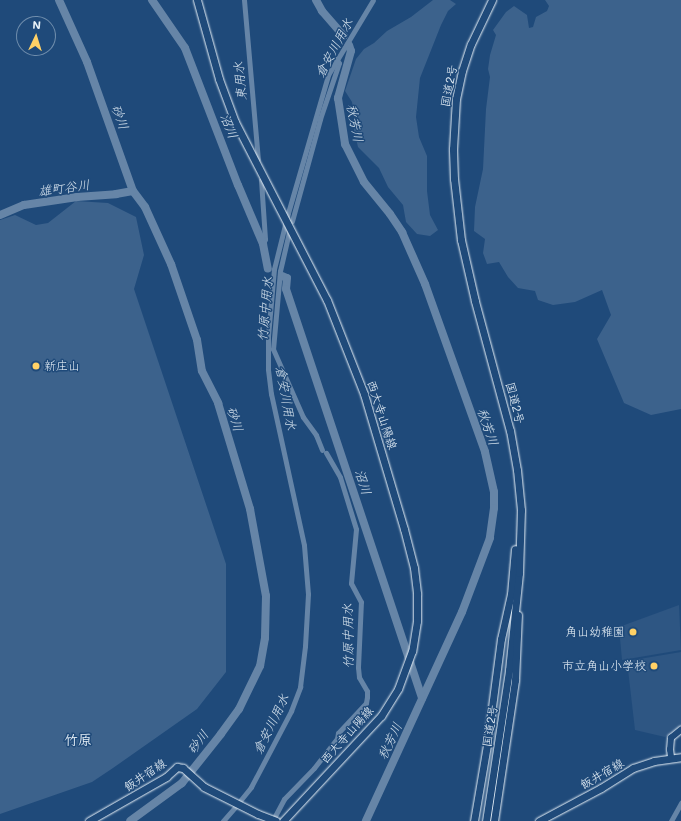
<!DOCTYPE html>
<html>
<head>
<meta charset="utf-8">
<style>
	body { margin:0 }
	#map { position:relative; width:681px; height:821px; overflow:hidden; background:#1f4a7a; font-family:Mali,"Klee One",sans-serif }
	div>[style] { position:absolute }
	[style*='--x'] { left:calc(var(--x)*1px); top:calc(var(--y)*1px); width:calc(var(--w)*1px); rotate:calc(var(--a)*1deg) }
	.built>* { inset:0; background:#2e5683 }
	.green>* { inset:0; background:#3c628c }
	.canal>* { height:5px; margin:-2.5px; padding:0 2.5px; transform-origin:2.5px; border-radius:2.5px; background:#6685a7 }
	.river>* { height:8px; margin:-4px; padding:0 4px; transform-origin:4px; border-radius:4px; background:#6685a7 }
	.roads { filter:drop-shadow(0 0 1px #e8f1f8) drop-shadow(0 0 1px #e8f1f8) }
	.tertiary>* { height:5.5px; margin:-2.75px; padding:0 2.75px; transform-origin:2.75px; border-radius:2.75px; background:#1f4a7a }
	.primary>* { height:7px; margin:-3.5px; padding:0 3.5px; transform-origin:3.5px; border-radius:3.5px; background:#1f4a7a }
	.trunk>* { height:7px; margin:-3.5px; padding:0 3.5px; transform-origin:3.5px; border-radius:3.5px; background:#1f4a7a }
	.dots>* { width:11px; height:11px; translate:-50% -50%; box-sizing:border-box; border:2px solid #1f4a7a; border-radius:50% }
	span { translate:-50% -50%; white-space:nowrap; text-align:center; line-height:1.15; -webkit-text-stroke:3px #1f4a7a; paint-order:stroke }
	.street-label { font-size:12px; color:#e8f1f8 }
	.poi-label { font-size:12px; color:#e8f1f8 }
	.left { translate:0 -50%; text-align:left }
	.right { translate:-100% -50%; text-align:right }
	.water-label { font-size:13px; color:#d4e1ec; font-style:italic }
	.quarter-label { font-size:14px; color:#e8f1f8; font-weight:700 }
	.north { position:absolute; left:16px; top:16px; width:40px; height:40px; box-sizing:border-box; background:#1f4a7a; border:1px solid #6f8dac; border-radius:50%; rotate:4deg; font-size:11px; font-weight:700; line-height:16px; text-align:center; color:#e8f1f8 }
	.north::after { content:''; display:block; margin:auto; width:14px; height:18px; background:#ffd166; clip-path:polygon(50% 0,100% 100%,50% 72%,0 100%) }
</style>
</head>
<body>
<div id="map">
	<div class="built">
		<div style="clip-path:polygon(679px 605px,681px 650px,622px 660px,619px 627px)"></div>
		<div style="clip-path:polygon(681px 652px,681px 726px,665px 737px,635px 730px,627px 661px)"></div>
	</div>
	<div class="green">
		<div style="clip-path:polygon(433px 0,450px 0,456px 4px,448px 11px,441px 25px,420px 78px,416px 117px,419px 137px,427px 156px,427px 191px,430px 215px,438px 230px,430px 236px,417px 234px,406px 222px,403px 205px,388px 187px,379px 168px,358px 147px,354px 130px,355px 123px,352px 102px,345px 91px,356px 59px,364px 49px,374px 43px,387px 31px,411px 17px)"></div>
		<div style="clip-path:polygon(545px 0,681px 0,681px 409px,651px 415px,624px 403px,597px 339px,611px 315px,602px 290px,575px 302px,553px 305px,538px 300px,535px 291px,518px 288px,508px 277px,499px 262px,487px 264px,483px 253px,485px 239px,474px 231px,475px 207px,483px 169px,486px 109px,490px 77px,488px 69px,490px 55px,496px 35px,493px 30px,506px 12px,514px 6px,527px 15px,529px 28px,533px 27px,536px 17px,547px 11px,549px 6px)"></div>
		<div style="clip-path:polygon(76px 201px,108px 203px,136px 217px,144px 255px,134px 289px,226px 564px,226px 672px,197px 709px,113px 768px,92px 782px,0 814px,0 220px,15px 215px,36px 225px,48px 223px)"></div>
	</div>
	<div class="canal">
		<div style="--x:244;--y:0;--w:160;--a:85"></div>
		<div style="--x:261;--y:180;--w:59;--a:86.1"></div>
		<div style="--x:265;--y:239;--w:5;--a:112"></div>
		<div style="--x:292;--y:221;--w:106;--a:-74.6"></div>
		<div style="--x:320;--y:119;--w:59;--a:-71.3"></div>
		<div style="--x:339;--y:63;--w:5;--a:-127"></div>
		<div style="--x:289;--y:232;--w:40;--a:103"></div>
		<div style="--x:280;--y:271;--w:78;--a:95.1"></div>
		<div style="--x:273;--y:349;--w:74;--a:66.2"></div>
		<div style="--x:303;--y:417;--w:22;--a:54"></div>
		<div style="--x:316;--y:435;--w:16;--a:68"></div>
		<div style="--x:239;--y:802;--w:19;--a:-51"></div>
		<div style="--x:251;--y:787;--w:86;--a:-62.2"></div>
		<div style="--x:291;--y:711;--w:26;--a:-69"></div>
		<div style="--x:300;--y:687;--w:41;--a:-83"></div>
		<div style="--x:305;--y:646;--w:52;--a:-86.7"></div>
		<div style="--x:308;--y:594;--w:49;--a:-94.7"></div>
		<div style="--x:304;--y:545;--w:155;--a:-102.3"></div>
		<div style="--x:271;--y:394;--w:25;--a:-97"></div>
		<div style="--x:268;--y:369;--w:33;--a:-90"></div>
		<div style="--x:268;--y:336;--w:67;--a:-84.9"></div>
		<div style="--x:274;--y:269;--w:58;--a:-76"></div>
		<div style="--x:288;--y:213;--w:144;--a:-73.8"></div>
		<div style="--x:328;--y:75;--w:87;--a:-59"></div>
		<div style="--x:275;--y:816;--w:19;--a:-62"></div>
		<div style="--x:284;--y:799;--w:43;--a:-45.9"></div>
		<div style="--x:314;--y:768;--w:37;--a:-52"></div>
		<div style="--x:337;--y:739;--w:6;--a:-81"></div>
		<div style="--x:338;--y:733;--w:41;--a:-47"></div>
		<div style="--x:366;--y:703;--w:6;--a:-81"></div>
		<div style="--x:367;--y:697;--w:6;--a:-90"></div>
		<div style="--x:367;--y:691;--w:16;--a:-120"></div>
		<div style="--x:359;--y:677;--w:10;--a:-96"></div>
		<div style="--x:358;--y:667;--w:65;--a:-87.4"></div>
		<div style="--x:361;--y:602;--w:21;--a:-118"></div>
		<div style="--x:351;--y:583;--w:54;--a:-84.7"></div>
		<div style="--x:356;--y:529;--w:54;--a:-107.1"></div>
		<div style="--x:340;--y:477;--w:28;--a:-120"></div>
		<div style="--x:223;--y:821;--w:18;--a:-49"></div>
		<div style="--x:671;--y:821;--w:21;--a:-61"></div>
	</div>
	<div class="river">
		<div style="--x:59;--y:0;--w:68;--a:65.7"></div>
		<div style="--x:87;--y:62;--w:137;--a:70.4"></div>
		<div style="--x:133;--y:191;--w:20;--a:53"></div>
		<div style="--x:145;--y:207;--w:63;--a:65.5"></div>
		<div style="--x:171;--y:264;--w:80;--a:71.1"></div>
		<div style="--x:197;--y:340;--w:31;--a:81"></div>
		<div style="--x:202;--y:371;--w:36;--a:63"></div>
		<div style="--x:218;--y:403;--w:111;--a:73.2"></div>
		<div style="--x:250;--y:509;--w:88;--a:79.6"></div>
		<div style="--x:266;--y:596;--w:42;--a:91.4"></div>
		<div style="--x:265;--y:638;--w:28;--a:100"></div>
		<div style="--x:260;--y:666;--w:48;--a:116"></div>
		<div style="--x:239;--y:709;--w:31;--a:126"></div>
		<div style="--x:221;--y:734;--w:63;--a:128.5"></div>
		<div style="--x:182;--y:783;--w:64;--a:143.8"></div>
		<div style="--x:152;--y:0;--w:58;--a:55.5"></div>
		<div style="--x:185;--y:48;--w:147;--a:68.9"></div>
		<div style="--x:238;--y:185;--w:64;--a:67"></div>
		<div style="--x:263;--y:244;--w:25;--a:79"></div>
		<div style="--x:316;--y:0;--w:13;--a:61"></div>
		<div style="--x:322;--y:11;--w:33;--a:49"></div>
		<div style="--x:349;--y:45;--w:6;--a:72"></div>
		<div style="--x:351;--y:51;--w:49;--a:105.5"></div>
		<div style="--x:338;--y:98;--w:47;--a:81.3"></div>
		<div style="--x:345;--y:144;--w:42;--a:63.4"></div>
		<div style="--x:364;--y:182;--w:41;--a:50.9"></div>
		<div style="--x:390;--y:214;--w:22;--a:56"></div>
		<div style="--x:402;--y:232;--w:57;--a:66.1"></div>
		<div style="--x:425;--y:284;--w:178;--a:70.3"></div>
		<div style="--x:485;--y:452;--w:41;--a:77.3"></div>
		<div style="--x:494;--y:492;--w:16;--a:90"></div>
		<div style="--x:494;--y:508;--w:30;--a:98"></div>
		<div style="--x:490;--y:538;--w:79;--a:110.7"></div>
		<div style="--x:462;--y:612;--w:230;--a:114.7"></div>
		<div style="--x:0;--y:215;--w:26;--a:-23"></div>
		<div style="--x:24;--y:205;--w:54;--a:-8.6"></div>
		<div style="--x:77;--y:197;--w:39;--a:-4"></div>
		<div style="--x:116;--y:194;--w:17;--a:-10"></div>
		<div style="--x:282;--y:276;--w:5;--a:22"></div>
		<div style="--x:287;--y:278;--w:11;--a:95"></div>
		<div style="--x:286;--y:289;--w:431;--a:71.6"></div>
	</div>
	<div class="roads">
		<div class="tertiary">
			<div style="--x:671;--y:757;--w:7;--a:-98"></div>
			<div style="--x:670;--y:750;--w:12;--a:-85"></div>
			<div style="--x:671;--y:738;--w:13;--a:-39"></div>
		</div>
		<div class="primary">
			<div style="--x:197;--y:0;--w:82;--a:74.4"></div>
			<div style="--x:219;--y:79;--w:46;--a:69.6"></div>
			<div style="--x:235;--y:122;--w:200;--a:62.7"></div>
			<div style="--x:327;--y:300;--w:101;--a:68.5"></div>
			<div style="--x:364;--y:394;--w:141;--a:73.5"></div>
			<div style="--x:404;--y:529;--w:40;--a:75.6"></div>
			<div style="--x:414;--y:568;--w:26;--a:83"></div>
			<div style="--x:417;--y:594;--w:27;--a:90"></div>
			<div style="--x:417;--y:621;--w:30;--a:99"></div>
			<div style="--x:412;--y:651;--w:40;--a:110.2"></div>
			<div style="--x:398;--y:689;--w:32;--a:122"></div>
			<div style="--x:381;--y:716;--w:144;--a:133"></div>
			<div style="--x:89;--y:821;--w:89;--a:-29.7"></div>
			<div style="--x:166;--y:777;--w:15;--a:-42"></div>
			<div style="--x:177;--y:767;--w:6;--a:9"></div>
			<div style="--x:183;--y:768;--w:28;--a:42"></div>
			<div style="--x:204;--y:787;--w:60;--a:26.6"></div>
			<div style="--x:258;--y:814;--w:19;--a:21"></div>
			<div style="--x:539;--y:821;--w:70;--a:-28"></div>
			<div style="--x:601;--y:788;--w:38;--a:-32"></div>
			<div style="--x:633;--y:768;--w:22;--a:-18"></div>
			<div style="--x:654;--y:761;--w:27;--a:-8"></div>
		</div>
		<div class="trunk">
			<div style="--x:474;--y:821;--w:77;--a:-80.3"></div>
			<div style="--x:487;--y:745;--w:107;--a:-82.5"></div>
			<div style="--x:501;--y:639;--w:46;--a:-77.5"></div>
			<div style="--x:511;--y:594;--w:45;--a:-84.9"></div>
			<div style="--x:486;--y:821;--w:153;--a:-81.3"></div>
			<div style="--x:509;--y:670;--w:98;--a:-84.1"></div>
			<div style="--x:519;--y:573;--w:63;--a:-88.2"></div>
			<div style="--x:521;--y:510;--w:40;--a:-95.7"></div>
			<div style="--x:517;--y:470;--w:40;--a:-100"></div>
			<div style="--x:510;--y:431;--w:135;--a:-105.1"></div>
			<div style="--x:475;--y:301;--w:63;--a:-102.9"></div>
			<div style="--x:461;--y:240;--w:61;--a:-96.5"></div>
			<div style="--x:454;--y:179;--w:30;--a:-92"></div>
			<div style="--x:453;--y:149;--w:50;--a:-86.6"></div>
			<div style="--x:456;--y:99;--w:29;--a:-78"></div>
			<div style="--x:462;--y:71;--w:28;--a:-72"></div>
			<div style="--x:471;--y:44;--w:49;--a:-64.5"></div>
			<div style="--x:494;--y:821;--w:143;--a:-81.5"></div>
			<div style="--x:515;--y:680;--w:65;--a:-87.4"></div>
		</div>
	</div>
	<div class="dots">
		<div style="left:36px;top:366px;background:#ffd166"></div>
		<div style="left:633px;top:632px;background:#ffd166"></div>
		<div style="left:654px;top:666px;background:#ffd166"></div>
	</div>
	<div class="street-label">
		<span style="left:449px;top:86px;rotate:-79deg">国道2号</span>
		<span style="left:515px;top:403px;rotate:76deg">国道2号</span>
		<span style="left:382px;top:415px;rotate:72deg">西大寺山陽線</span>
		<span style="left:490px;top:726px;rotate:-81deg">国道2号</span>
		<span style="left:347px;top:735px;rotate:-48deg">西大寺山陽線</span>
		<span style="left:602px;top:774px;rotate:-30deg">飯井宿線</span>
		<span style="left:145px;top:775px;rotate:-34deg">飯井宿線</span>
	</div>
	<div class="poi-label">
		<span class="left" style="left:44px;top:366px">新庄山</span>
		<span class="right" style="left:625px;top:632px">角山幼稚園</span>
		<span class="right" style="left:646px;top:666px">市立角山小学校</span>
	</div>
	<div class="water-label">
		<span style="left:334px;top:48px;rotate:-62deg">倉安川用水</span>
		<span style="left:240px;top:81px;rotate:-95deg">東用水</span>
		<span style="left:120px;top:117px;rotate:70deg">砂川</span>
		<span style="left:355px;top:123px;rotate:79deg">秋芳川</span>
		<span style="left:229px;top:126px;rotate:68deg">沼川</span>
		<span style="left:64px;top:188px;rotate:-8deg">雄町谷川</span>
		<span style="left:265px;top:309px;rotate:-85deg">竹原中用水</span>
		<span style="left:286px;top:398px;rotate:80deg">倉安川用水</span>
		<span style="left:235px;top:419px;rotate:73deg">砂川</span>
		<span style="left:488px;top:427px;rotate:71deg">秋芳川</span>
		<span style="left:363px;top:482px;rotate:72deg">沼川</span>
		<span style="left:348px;top:636px;rotate:-91deg">竹原中用水</span>
		<span style="left:271px;top:724px;rotate:-64deg">倉安川用水</span>
		<span style="left:390px;top:741px;rotate:-65deg">秋芳川</span>
		<span style="left:198px;top:742px;rotate:-53deg">砂川</span>
	</div>
	<div class="quarter-label">
		<span style="left:78px;top:740px">竹原</span>
	</div>
	<div class="north">N</div>
</div>
</body>
</html>
